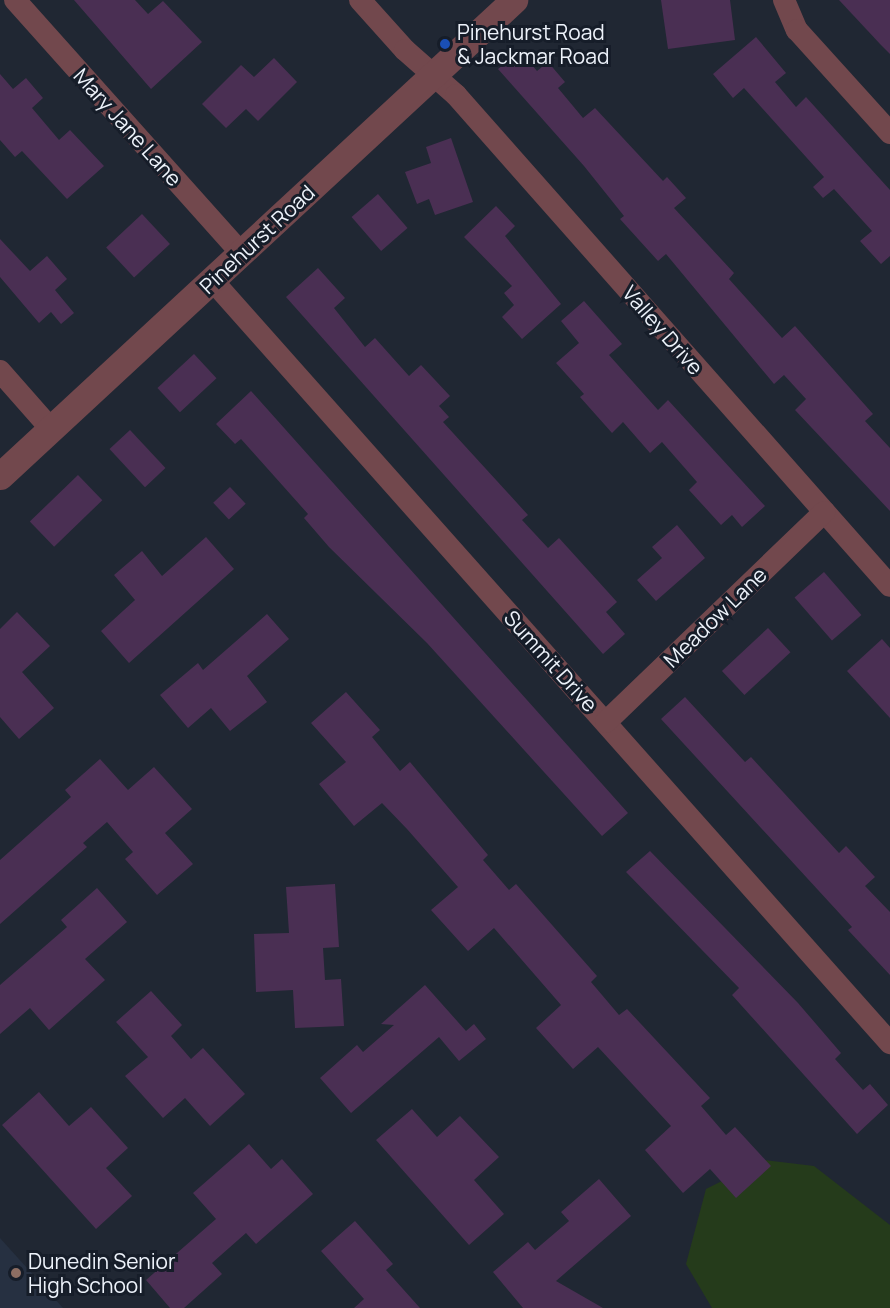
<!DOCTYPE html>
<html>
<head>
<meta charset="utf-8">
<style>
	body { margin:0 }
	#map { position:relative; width:890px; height:1308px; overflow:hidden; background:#202733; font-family:Manrope,sans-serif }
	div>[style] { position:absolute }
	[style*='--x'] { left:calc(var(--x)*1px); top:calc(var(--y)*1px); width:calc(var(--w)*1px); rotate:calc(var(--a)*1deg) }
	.built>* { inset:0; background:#263041 }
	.green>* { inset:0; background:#253b1b }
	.building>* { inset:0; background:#4a2f53; transform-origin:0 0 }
	.minor>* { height:22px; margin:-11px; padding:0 11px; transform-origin:11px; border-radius:11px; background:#72484d }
	.tertiary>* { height:27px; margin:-13.5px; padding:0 13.5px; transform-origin:13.5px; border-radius:13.5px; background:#72484d }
	.dots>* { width:16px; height:16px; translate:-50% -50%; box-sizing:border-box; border:3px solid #161d29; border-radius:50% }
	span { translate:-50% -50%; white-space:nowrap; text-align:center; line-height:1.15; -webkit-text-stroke:6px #161d29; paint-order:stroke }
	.poi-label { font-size:21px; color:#edf2fa }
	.left { translate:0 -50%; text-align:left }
	.street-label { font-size:21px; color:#edf2fa }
</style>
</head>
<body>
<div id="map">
	<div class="built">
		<div style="clip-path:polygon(0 1238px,63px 1308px,0 1308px)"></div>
	</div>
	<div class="green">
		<div style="clip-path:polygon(764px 1160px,814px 1166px,890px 1225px,890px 1308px,712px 1308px,686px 1264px,706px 1189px)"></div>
	</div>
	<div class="building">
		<div style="clip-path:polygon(74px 0,135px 0,148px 14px,163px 1px,202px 42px,151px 89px)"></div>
		<div style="clip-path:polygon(661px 0,730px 0,735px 40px,668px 49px)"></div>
		<div style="clip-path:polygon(839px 0,890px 0,890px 54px,881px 45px)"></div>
		<div style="clip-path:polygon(756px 37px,786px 73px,775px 82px,796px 107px,806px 97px,890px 190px,890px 256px,881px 264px,860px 241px,872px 231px,834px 189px,823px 198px,813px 187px,824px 177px,744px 88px,733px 98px,713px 74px)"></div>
		<div style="clip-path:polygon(520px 51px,537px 71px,548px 62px,565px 82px,558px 88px,583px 118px,595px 108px,663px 181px,667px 177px,686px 198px,674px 208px,734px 273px,729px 279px,782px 338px,795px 326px,873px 414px,865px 421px,890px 448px,890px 511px,795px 410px,806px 399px,784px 375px,774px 384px,666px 254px,658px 261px,620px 219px,624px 216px,584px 166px,498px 69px)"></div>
		<div style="clip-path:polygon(274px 58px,297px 82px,258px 121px,246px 109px,226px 128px,202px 104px,241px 65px,254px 77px)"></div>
		<div style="clip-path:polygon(0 74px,13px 89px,26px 78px,43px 98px,32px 108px,59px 140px,70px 130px,104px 166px,67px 199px,22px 151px,15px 157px,0 140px)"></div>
		<div style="clip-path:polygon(451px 138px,473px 202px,435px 215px,429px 199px,417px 204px,405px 172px,431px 163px,426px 147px)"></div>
		<div style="left:378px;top:194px;width:45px;height:35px;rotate:49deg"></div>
		<div style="clip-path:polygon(496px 206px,515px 226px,505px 236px,561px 304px,522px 339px,502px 317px,514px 305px,504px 293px,512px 286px,464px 237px)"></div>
		<div style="left:142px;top:214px;width:41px;height:49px;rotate:47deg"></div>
		<div style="clip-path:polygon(0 239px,30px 271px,47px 256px,67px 279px,55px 290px,74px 313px,61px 324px,51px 312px,39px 323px,0 277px)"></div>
		<div style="clip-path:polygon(318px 268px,345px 298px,334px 308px,365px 347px,375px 338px,409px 376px,421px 365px,450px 396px,439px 406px,449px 417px,443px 422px,528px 515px,522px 520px,548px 548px,559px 538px,617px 602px,606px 612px,625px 634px,603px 654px,286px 297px)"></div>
		<div style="clip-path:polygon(584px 301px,622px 344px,609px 355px,658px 410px,668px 400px,765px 506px,742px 527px,732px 515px,721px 525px,689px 490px,697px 482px,662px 442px,650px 453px,623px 422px,612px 433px,580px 397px,584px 394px,556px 363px,579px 343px,561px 321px)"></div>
		<div style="left:194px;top:354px;width:33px;height:50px;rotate:47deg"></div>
		<div style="clip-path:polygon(251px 391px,628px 813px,602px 836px,427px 643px,329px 547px,304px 518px,308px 514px,241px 439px,235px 444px,216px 424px)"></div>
		<div style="left:130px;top:430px;width:52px;height:28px;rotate:47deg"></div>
		<div style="left:78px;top:475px;width:35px;height:67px;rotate:46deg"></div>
		<div style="left:230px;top:487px;width:23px;height:23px;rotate:47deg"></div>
		<div style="clip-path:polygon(677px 525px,705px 558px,656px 601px,637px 580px,662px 558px,652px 547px)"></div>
		<div style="clip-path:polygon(206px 537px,234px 569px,129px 663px,101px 631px,135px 600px,114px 575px,142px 551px,162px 576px)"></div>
		<div style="left:824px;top:572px;width:57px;height:39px;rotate:49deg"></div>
		<div style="clip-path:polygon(17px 612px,50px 646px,22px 672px,54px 708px,19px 739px,0 717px,0 629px)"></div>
		<div style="clip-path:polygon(267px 614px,289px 639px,247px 676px,267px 702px,230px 731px,211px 708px,188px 728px,160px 695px,198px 663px,203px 670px)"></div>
		<div style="left:768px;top:628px;width:33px;height:63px;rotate:47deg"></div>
		<div style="clip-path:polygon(882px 639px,890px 648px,890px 718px,847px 671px)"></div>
		<div style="clip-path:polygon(346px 692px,380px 730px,372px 737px,400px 771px,410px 762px,488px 855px,483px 860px,509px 890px,516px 884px,597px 976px,591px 982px,619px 1015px,627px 1009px,710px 1098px,701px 1106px,726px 1135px,735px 1127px,771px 1166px,736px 1198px,710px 1169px,683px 1193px,645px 1150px,671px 1126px,598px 1047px,573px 1069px,536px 1028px,561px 1005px,494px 928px,468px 951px,431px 910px,458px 887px,407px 829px,382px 803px,354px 826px,319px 784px,346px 762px,311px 723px)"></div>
		<div style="clip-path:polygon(685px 697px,745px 762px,751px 757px,839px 853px,846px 846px,875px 877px,865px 886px,890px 912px,890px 975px,848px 930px,852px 927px,661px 719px)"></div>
		<div style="clip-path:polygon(100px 759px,128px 790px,154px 767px,192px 809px,165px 833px,193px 864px,157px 895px,125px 859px,133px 852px,107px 822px,83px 843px,87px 847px,0 924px,0 860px,71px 797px,65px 790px)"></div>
		<div style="clip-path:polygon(650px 851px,798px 1003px,841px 1053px,835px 1059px,863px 1090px,870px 1084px,888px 1105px,857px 1134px,732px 995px,739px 988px,626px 872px)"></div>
		<div style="clip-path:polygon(335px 884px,339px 947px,323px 948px,325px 980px,341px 979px,344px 1026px,295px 1028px,293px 990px,256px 992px,254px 934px,289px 933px,286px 887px)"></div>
		<div style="clip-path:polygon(97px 888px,127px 922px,85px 959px,105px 980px,49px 1030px,30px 1008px,0 1034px,0 985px,67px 927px,61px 920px)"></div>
		<div style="clip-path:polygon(425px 985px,466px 1031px,474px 1024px,486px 1039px,459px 1061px,439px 1037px,351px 1113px,320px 1078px,357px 1045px,363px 1052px,394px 1025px,381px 1024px)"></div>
		<div style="clip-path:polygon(151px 991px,182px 1025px,171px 1036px,191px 1059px,203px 1048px,245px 1094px,210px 1126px,185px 1098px,163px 1118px,125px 1076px,148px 1057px,116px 1022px)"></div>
		<div style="clip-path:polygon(39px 1092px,69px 1126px,91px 1107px,128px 1148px,106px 1168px,132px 1196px,96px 1229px,2px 1125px)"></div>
		<div style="clip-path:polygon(412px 1109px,437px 1137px,460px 1116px,499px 1157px,474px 1180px,504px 1214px,469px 1245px,376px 1140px)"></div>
		<div style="clip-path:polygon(249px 1144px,271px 1169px,282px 1159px,313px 1194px,256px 1244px,246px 1233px,212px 1263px,222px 1274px,184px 1308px,170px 1308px,146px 1280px,216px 1219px,193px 1193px)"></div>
		<div style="clip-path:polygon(599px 1179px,631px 1216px,556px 1281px,603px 1308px,523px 1308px,493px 1272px,528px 1242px,535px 1250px,569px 1221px,561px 1212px)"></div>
		<div style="clip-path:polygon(355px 1221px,393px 1264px,386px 1270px,420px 1308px,354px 1308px,364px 1299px,321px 1251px)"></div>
	</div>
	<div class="minor">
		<div style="--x:15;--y:0;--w:339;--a:48.2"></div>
		<div style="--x:360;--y:0;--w:67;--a:48"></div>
		<div style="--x:405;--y:50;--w:68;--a:41.4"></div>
		<div style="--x:456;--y:95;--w:655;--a:48.53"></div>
		<div style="--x:784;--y:0;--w:33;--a:67"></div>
		<div style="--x:797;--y:30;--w:139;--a:47.9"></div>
		<div style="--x:212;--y:280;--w:1021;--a:48.38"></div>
		<div style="--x:0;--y:371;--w:77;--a:48.7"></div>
		<div style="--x:606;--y:722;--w:303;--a:-43.9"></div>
	</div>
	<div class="tertiary">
		<div style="--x:0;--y:476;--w:701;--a:-42.8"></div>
	</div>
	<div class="dots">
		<div style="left:445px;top:44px;background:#1a4fb4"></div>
		<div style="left:16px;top:1273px;background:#8d6e63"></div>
	</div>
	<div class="poi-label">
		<span class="left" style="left:457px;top:44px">Pinehurst Road<br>&amp; Jackmar Road</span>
		<span class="left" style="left:28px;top:1273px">Dunedin Senior<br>High School</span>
	</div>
	<div class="street-label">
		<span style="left:128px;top:127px;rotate:48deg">Mary Jane Lane</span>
		<span style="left:257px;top:239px;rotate:-43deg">Pinehurst Road</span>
		<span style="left:663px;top:330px;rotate:49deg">Valley Drive</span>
		<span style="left:715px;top:617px;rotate:-44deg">Meadow Lane</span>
		<span style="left:551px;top:661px;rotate:48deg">Summit Drive</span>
	</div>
</div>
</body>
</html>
